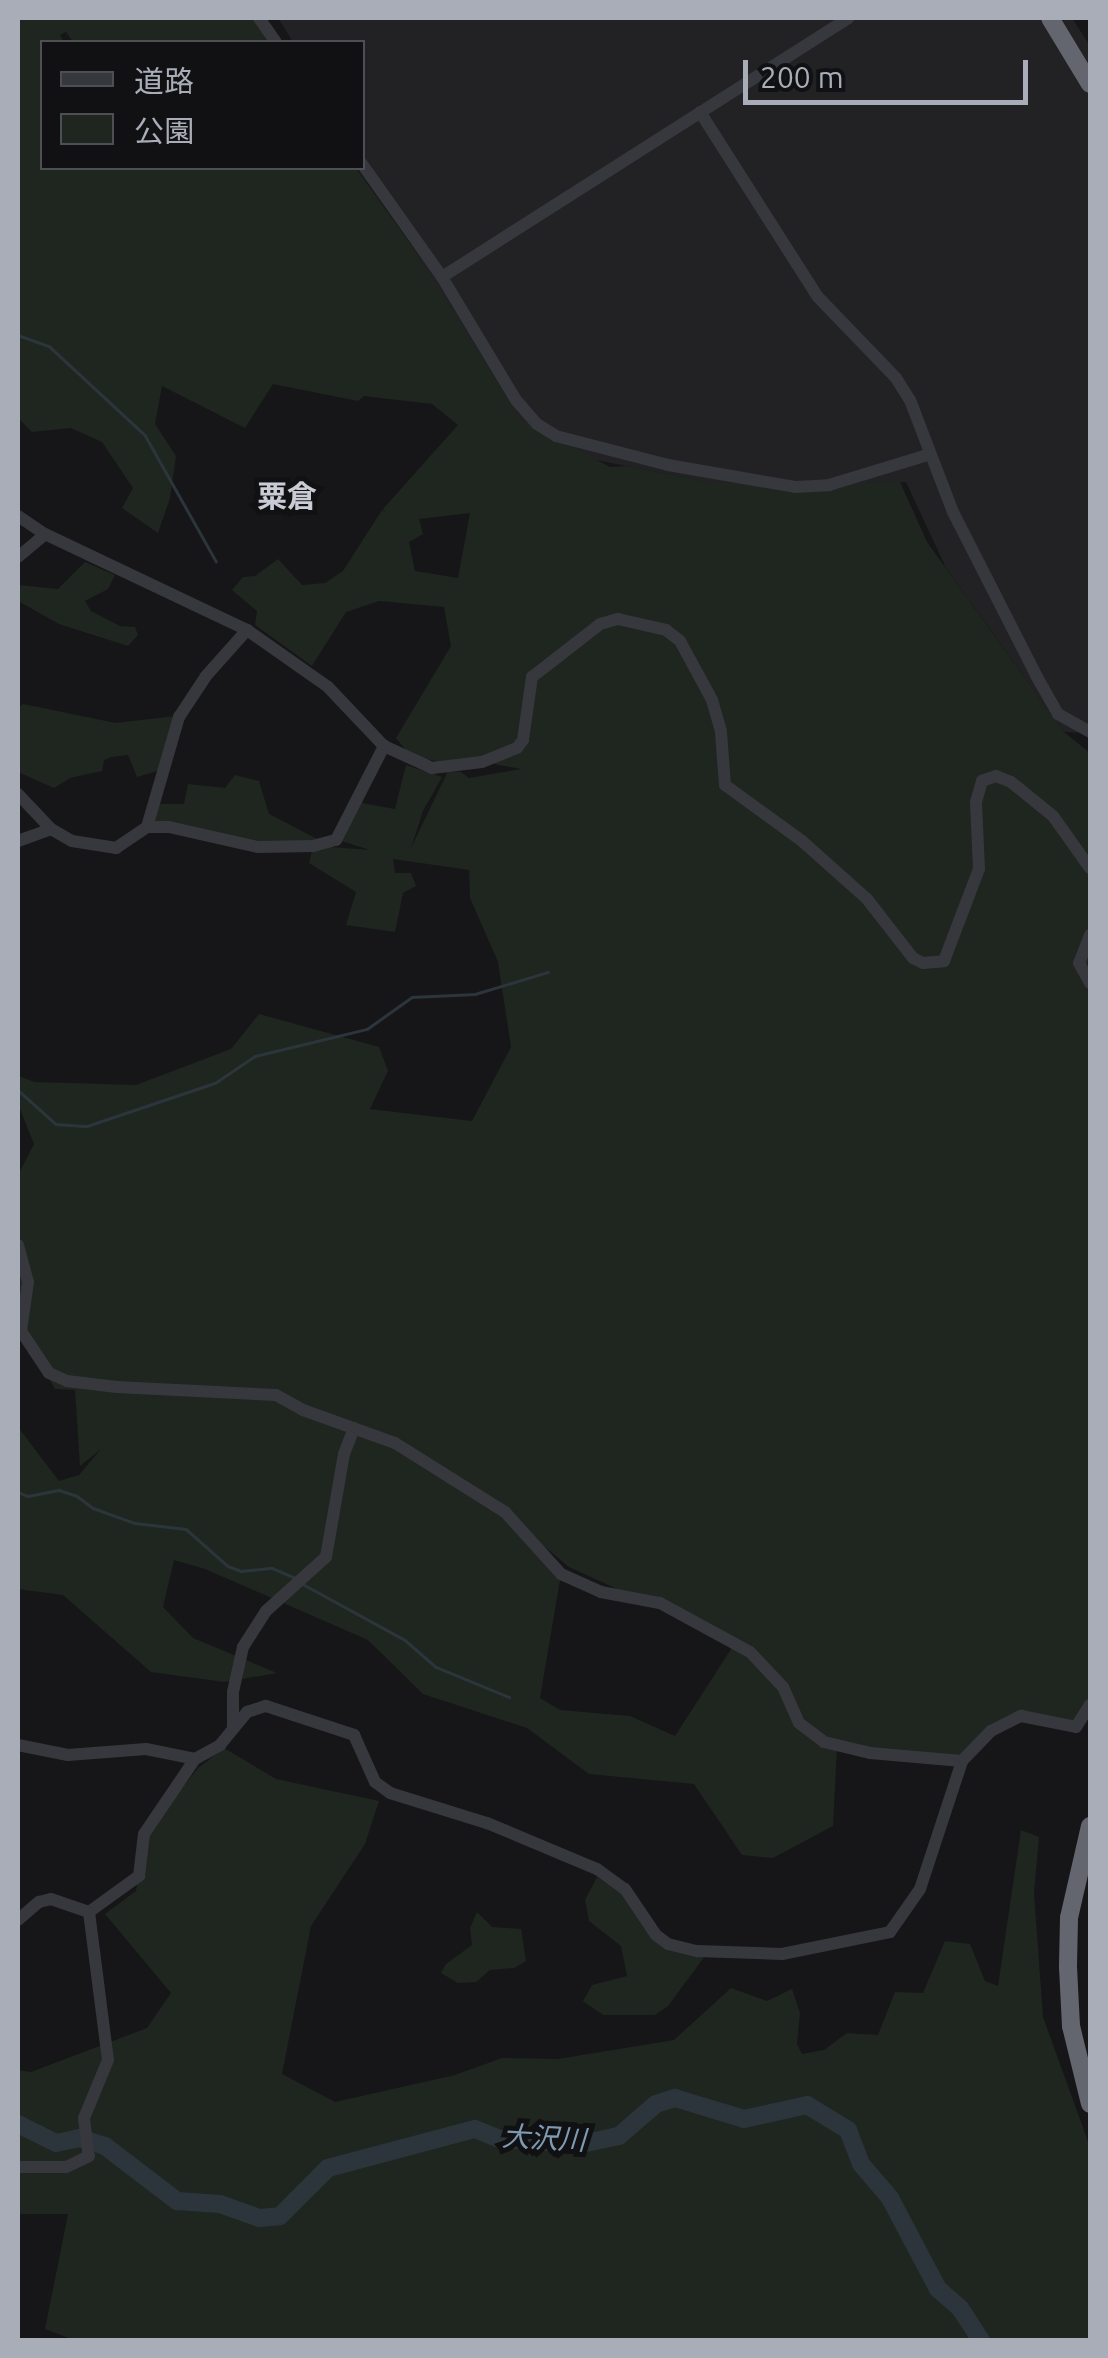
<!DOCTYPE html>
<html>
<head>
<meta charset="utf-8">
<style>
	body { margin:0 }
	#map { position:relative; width:1108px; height:2358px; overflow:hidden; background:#161618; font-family:Ubuntu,"Noto Sans JP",sans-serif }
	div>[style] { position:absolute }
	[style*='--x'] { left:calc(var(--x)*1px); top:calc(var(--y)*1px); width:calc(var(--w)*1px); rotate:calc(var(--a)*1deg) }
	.built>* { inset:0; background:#222225 }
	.green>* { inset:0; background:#1e261f }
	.stream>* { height:2.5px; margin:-1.25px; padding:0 1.25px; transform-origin:1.25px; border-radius:1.25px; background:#2c353c }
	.river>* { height:18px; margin:-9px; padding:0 9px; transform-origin:9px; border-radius:9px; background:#2c353c }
	.minor>* { height:12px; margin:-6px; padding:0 6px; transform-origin:6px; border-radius:6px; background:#37383d }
	.highway>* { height:18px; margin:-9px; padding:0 9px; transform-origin:9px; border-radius:9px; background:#63666e }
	span { translate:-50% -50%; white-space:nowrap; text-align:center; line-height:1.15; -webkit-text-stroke:10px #111113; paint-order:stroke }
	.water-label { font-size:28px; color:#7f9bb3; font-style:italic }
	.quarter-label { font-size:30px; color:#c9ccd4; font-weight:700 }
	.frame { position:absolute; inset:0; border:20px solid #a8adb8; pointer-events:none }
	.legend { position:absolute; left:40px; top:40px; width:325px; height:130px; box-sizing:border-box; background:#111113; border:2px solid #4d4f55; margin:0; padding:12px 18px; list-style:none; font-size:30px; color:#a8adb8 }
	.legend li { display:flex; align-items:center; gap:20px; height:50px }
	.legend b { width:50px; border:2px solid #4d4f55 }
	.scale { position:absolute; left:743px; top:60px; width:285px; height:45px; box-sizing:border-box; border:5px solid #a8adb8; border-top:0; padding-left:12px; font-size:30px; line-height:35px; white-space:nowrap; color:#a8adb8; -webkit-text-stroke:8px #111113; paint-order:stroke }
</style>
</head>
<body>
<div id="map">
	<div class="built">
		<div style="clip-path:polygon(278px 18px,1072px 18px,1090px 46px,1090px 733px,1064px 732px,946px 568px,906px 482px,764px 493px,530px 447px,363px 161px,362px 42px,293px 42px)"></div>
	</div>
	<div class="green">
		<div style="clip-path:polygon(evenodd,18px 18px,261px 18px,275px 42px,73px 42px,66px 32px,60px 35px,64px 42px,42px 42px,42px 168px,356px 168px,412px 246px,521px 420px,610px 467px,627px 466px,714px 483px,900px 482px,927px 542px,1064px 732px,1090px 753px,1090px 1709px,1076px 1727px,1027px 1717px,991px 1731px,960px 1767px,837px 1747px,833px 1826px,773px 1858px,742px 1855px,694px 1784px,589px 1774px,527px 1728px,423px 1694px,368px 1640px,205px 1569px,174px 1560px,163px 1607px,193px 1638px,277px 1673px,224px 1682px,151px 1672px,63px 1595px,18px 1589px,18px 1427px,59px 1481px,79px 1475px,101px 1449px,80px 1466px,75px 1390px,55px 1389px,22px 1333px,18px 1332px,18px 1175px,34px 1144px,18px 1104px,18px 1076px,35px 1082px,136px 1085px,231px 1049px,259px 1014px,379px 1047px,388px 1071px,370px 1109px,472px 1121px,511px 1047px,498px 962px,470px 898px,469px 870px,393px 859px,395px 873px,411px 873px,416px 886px,403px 893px,395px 932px,346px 925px,356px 892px,309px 863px,313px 847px,265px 847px,148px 826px,151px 804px,184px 804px,188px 784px,225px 788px,235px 775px,259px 781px,269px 814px,325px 843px,318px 846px,370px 850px,335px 839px,357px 802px,395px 809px,406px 765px,442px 777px,423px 811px,411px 848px,448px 771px,461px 772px,469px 778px,521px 769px,473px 760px,444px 763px,410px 755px,396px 738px,451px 646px,444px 607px,379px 601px,346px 612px,312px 666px,255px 625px,257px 611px,232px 590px,243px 577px,255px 576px,278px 559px,302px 585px,325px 583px,343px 571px,382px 510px,385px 512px,383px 509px,458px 425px,432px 404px,364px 396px,358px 401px,273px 384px,245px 428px,162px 386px,155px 424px,176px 456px,170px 498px,158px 533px,122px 508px,133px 488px,102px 442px,71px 428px,32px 432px,18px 418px,18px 18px,470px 513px,458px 578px,415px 571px,409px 542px,423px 534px,419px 519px,470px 513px,18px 18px,528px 1533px,569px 1567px,735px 1643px,675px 1736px,630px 1716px,560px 1710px,540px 1698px,561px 1574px,528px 1533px)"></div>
		<div style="clip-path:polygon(85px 562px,115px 575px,108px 589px,85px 601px,91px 611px,120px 626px,135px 627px,138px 635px,128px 646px,59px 624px,18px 601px,18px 585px,58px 589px)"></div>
		<div style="clip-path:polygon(23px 704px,116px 723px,175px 716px,161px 770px,137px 777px,128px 755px,112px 757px,104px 760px,102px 771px,70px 778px,54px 788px,18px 772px,18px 709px)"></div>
		<div style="clip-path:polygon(224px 1748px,276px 1779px,379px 1801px,365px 1844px,311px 1926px,282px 2074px,335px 2102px,455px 2075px,502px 2058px,558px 2059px,674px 2040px,731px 1988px,767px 2001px,792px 1989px,800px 2013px,797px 2044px,802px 2054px,824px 2050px,847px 2033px,878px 2035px,895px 1992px,923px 1993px,945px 1941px,970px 1944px,985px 1981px,998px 1986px,1021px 1830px,1039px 1837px,1034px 1893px,1043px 2017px,1090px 2147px,1090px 2340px,74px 2340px,45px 2329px,68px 2214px,18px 2214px,18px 2070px,31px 2072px,147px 2028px,171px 1993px,105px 1914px,136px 1891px,144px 1837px,198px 1768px)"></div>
		<div style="clip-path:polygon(597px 1877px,626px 1896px,656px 1935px,705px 1956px,668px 2006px,655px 2015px,603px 2015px,583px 2001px,592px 1985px,627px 1976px,621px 1946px,589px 1921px,585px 1900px)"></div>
		<div style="clip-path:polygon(477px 1912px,492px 1927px,521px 1929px,526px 1961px,514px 1968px,490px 1970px,476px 1982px,458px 1983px,441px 1973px,446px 1964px,472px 1945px,470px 1928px)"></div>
	</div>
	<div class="stream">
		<div style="--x:18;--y:335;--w:33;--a:20"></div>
		<div style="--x:49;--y:346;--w:131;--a:42.8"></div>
		<div style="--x:145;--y:435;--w:145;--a:60.6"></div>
		<div style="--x:18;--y:1090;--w:51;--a:41.8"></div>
		<div style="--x:56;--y:1124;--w:31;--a:4"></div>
		<div style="--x:87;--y:1126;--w:135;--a:-18.6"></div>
		<div style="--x:215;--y:1083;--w:48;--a:-34"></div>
		<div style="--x:255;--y:1056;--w:115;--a:-13.6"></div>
		<div style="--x:367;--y:1029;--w:55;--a:-35.4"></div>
		<div style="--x:412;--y:997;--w:63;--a:-2.7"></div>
		<div style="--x:475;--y:994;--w:76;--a:-16.8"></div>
		<div style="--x:18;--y:1492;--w:11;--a:22"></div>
		<div style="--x:28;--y:1496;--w:32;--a:-11"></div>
		<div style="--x:59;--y:1490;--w:19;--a:18"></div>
		<div style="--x:77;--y:1496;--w:20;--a:37"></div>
		<div style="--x:93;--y:1508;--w:45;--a:19.7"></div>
		<div style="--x:135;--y:1523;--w:51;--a:6.7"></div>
		<div style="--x:186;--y:1529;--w:56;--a:41.4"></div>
		<div style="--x:228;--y:1566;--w:14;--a:21"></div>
		<div style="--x:241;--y:1571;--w:31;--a:-6"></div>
		<div style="--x:272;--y:1568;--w:26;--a:23"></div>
		<div style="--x:301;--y:1583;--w:119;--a:28.7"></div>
		<div style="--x:405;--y:1640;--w:41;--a:41.1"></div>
		<div style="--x:436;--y:1667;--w:79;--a:22.3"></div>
	</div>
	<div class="river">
		<div style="--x:18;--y:2124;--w:42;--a:26.6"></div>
		<div style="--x:56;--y:2143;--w:24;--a:-12"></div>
		<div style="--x:79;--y:2138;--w:27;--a:17"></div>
		<div style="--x:105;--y:2146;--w:91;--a:37.4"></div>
		<div style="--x:177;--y:2201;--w:43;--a:4"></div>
		<div style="--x:220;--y:2204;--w:41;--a:19.7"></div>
		<div style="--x:259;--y:2218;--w:21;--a:-5"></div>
		<div style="--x:280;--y:2216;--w:68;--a:-45"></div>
		<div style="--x:328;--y:2168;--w:152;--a:-14.9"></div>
		<div style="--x:475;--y:2129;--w:27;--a:22"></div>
		<div style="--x:500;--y:2139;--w:81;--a:3.5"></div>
		<div style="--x:581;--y:2144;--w:39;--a:-12"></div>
		<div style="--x:619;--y:2136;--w:49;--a:-40.9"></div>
		<div style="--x:656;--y:2104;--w:20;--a:-18"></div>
		<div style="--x:675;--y:2098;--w:72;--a:16.9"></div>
		<div style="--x:744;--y:2119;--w:65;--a:-12.5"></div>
		<div style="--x:807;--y:2105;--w:48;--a:31.4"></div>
		<div style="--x:848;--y:2130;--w:36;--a:69"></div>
		<div style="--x:861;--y:2164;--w:45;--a:49.5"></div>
		<div style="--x:890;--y:2198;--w:103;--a:62.2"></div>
		<div style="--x:938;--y:2289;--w:29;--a:41"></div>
		<div style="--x:960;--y:2308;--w:38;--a:57"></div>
	</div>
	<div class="minor">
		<div style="--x:259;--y:18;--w:29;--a:55"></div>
		<div style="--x:700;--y:112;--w:219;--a:57.5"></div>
		<div style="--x:818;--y:297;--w:112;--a:46.1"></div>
		<div style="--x:896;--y:378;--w:26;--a:58"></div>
		<div style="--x:910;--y:400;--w:120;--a:69"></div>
		<div style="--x:953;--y:512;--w:185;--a:63"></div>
		<div style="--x:1037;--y:677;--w:43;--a:60.4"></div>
		<div style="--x:1058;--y:714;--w:37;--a:29"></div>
		<div style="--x:362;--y:164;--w:138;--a:54.7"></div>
		<div style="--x:442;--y:277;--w:144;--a:59"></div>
		<div style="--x:516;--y:400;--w:32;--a:49"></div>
		<div style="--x:537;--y:424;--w:22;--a:32"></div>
		<div style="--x:556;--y:436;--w:116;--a:14.5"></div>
		<div style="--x:668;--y:465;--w:129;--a:9.8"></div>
		<div style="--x:795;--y:487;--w:34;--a:-3"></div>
		<div style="--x:829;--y:485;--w:103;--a:-16.9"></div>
		<div style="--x:442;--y:277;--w:482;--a:-32.5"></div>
		<div style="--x:18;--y:516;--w:32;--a:34"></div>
		<div style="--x:45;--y:534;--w:224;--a:25.4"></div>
		<div style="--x:247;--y:630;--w:99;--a:35.1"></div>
		<div style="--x:328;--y:687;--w:81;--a:46.5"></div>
		<div style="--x:384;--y:746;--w:53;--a:24.6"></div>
		<div style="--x:432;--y:768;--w:50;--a:-6.8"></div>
		<div style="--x:482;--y:762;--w:38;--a:-22"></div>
		<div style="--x:517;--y:748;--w:10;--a:-53"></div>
		<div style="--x:523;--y:740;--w:64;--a:-81.9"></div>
		<div style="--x:532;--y:677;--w:86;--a:-37.9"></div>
		<div style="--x:600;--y:624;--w:19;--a:-16"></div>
		<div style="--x:618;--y:619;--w:49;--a:12.9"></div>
		<div style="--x:666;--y:630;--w:18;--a:38"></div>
		<div style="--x:680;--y:641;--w:67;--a:61.5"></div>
		<div style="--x:712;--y:700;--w:33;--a:74"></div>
		<div style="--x:721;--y:732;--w:53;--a:85.7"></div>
		<div style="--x:725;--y:785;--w:95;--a:36"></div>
		<div style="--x:802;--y:841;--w:87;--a:41.7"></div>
		<div style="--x:867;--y:899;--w:75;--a:52.1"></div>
		<div style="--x:913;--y:958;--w:11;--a:27"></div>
		<div style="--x:923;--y:963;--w:21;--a:-5"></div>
		<div style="--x:944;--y:961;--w:98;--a:-69.2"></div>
		<div style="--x:979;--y:869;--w:67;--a:-92.6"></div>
		<div style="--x:976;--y:802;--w:22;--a:-74"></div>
		<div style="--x:982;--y:781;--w:15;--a:-20"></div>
		<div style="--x:996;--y:776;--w:16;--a:22"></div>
		<div style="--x:1011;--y:782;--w:54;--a:39"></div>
		<div style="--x:1053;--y:816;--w:64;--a:54.6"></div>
		<div style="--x:18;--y:557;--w:35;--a:-40"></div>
		<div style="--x:18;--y:794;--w:48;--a:46.7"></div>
		<div style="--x:147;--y:827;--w:115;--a:-73.8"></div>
		<div style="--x:179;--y:717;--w:49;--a:-56.6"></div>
		<div style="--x:206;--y:676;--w:62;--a:-48.3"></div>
		<div style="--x:18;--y:841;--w:35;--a:-20"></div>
		<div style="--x:51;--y:829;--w:24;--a:30"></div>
		<div style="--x:72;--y:841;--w:45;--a:9"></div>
		<div style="--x:116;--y:848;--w:37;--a:-34"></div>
		<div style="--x:147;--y:827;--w:22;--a:0"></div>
		<div style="--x:169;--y:827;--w:91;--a:12.7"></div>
		<div style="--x:258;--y:847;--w:55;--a:-1"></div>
		<div style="--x:313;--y:846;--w:24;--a:-15"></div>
		<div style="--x:336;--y:840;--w:106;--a:-62.9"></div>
		<div style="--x:1090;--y:935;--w:30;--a:111"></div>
		<div style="--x:1079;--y:963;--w:23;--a:61"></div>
		<div style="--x:18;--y:1245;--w:38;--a:75"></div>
		<div style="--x:28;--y:1282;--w:49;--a:98.1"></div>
		<div style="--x:21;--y:1331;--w:50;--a:56.3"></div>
		<div style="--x:49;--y:1373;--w:20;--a:24"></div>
		<div style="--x:67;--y:1381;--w:50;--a:6.8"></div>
		<div style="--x:117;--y:1387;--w:159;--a:2.9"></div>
		<div style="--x:276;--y:1395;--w:31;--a:29"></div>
		<div style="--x:303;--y:1410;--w:98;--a:19.7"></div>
		<div style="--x:395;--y:1443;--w:130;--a:32.1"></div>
		<div style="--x:505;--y:1512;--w:84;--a:47.9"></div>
		<div style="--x:561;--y:1574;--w:44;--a:24.2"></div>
		<div style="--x:601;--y:1592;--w:60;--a:10.6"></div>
		<div style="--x:660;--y:1603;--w:102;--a:28.6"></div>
		<div style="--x:750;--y:1652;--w:48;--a:46.7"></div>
		<div style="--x:783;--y:1687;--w:39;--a:66"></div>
		<div style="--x:799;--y:1723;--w:31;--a:37"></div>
		<div style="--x:824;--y:1742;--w:47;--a:13.4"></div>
		<div style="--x:870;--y:1753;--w:92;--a:5"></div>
		<div style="--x:233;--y:1729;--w:37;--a:-90"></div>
		<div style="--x:233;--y:1692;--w:46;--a:-77.5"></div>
		<div style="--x:243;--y:1647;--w:43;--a:-57.4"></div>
		<div style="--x:266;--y:1611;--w:81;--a:-42"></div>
		<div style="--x:326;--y:1557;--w:105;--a:-80.1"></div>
		<div style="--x:344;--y:1454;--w:28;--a:-69"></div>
		<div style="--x:18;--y:1745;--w:51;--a:11.3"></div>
		<div style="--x:68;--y:1755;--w:78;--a:-4.4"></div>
		<div style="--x:146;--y:1749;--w:50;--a:11.5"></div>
		<div style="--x:195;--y:1759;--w:29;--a:-29"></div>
		<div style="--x:220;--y:1745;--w:43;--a:-50.7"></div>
		<div style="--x:247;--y:1712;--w:20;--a:-18"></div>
		<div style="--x:266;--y:1706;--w:93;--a:18.2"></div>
		<div style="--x:354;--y:1735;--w:51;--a:65.9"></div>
		<div style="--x:375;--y:1782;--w:19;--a:36"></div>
		<div style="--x:390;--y:1793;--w:102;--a:17.2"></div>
		<div style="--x:487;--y:1823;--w:119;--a:22.7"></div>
		<div style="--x:597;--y:1869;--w:34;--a:36"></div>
		<div style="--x:625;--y:1889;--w:55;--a:56"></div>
		<div style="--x:656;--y:1935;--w:15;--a:37"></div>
		<div style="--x:668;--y:1944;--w:30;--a:14"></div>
		<div style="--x:697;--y:1951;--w:85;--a:2"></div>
		<div style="--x:782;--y:1954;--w:110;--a:-11.5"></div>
		<div style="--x:890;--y:1932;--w:52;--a:-55.1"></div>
		<div style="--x:920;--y:1889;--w:135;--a:-71.8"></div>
		<div style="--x:962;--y:1761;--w:42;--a:-46"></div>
		<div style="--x:991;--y:1731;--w:34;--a:-27"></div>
		<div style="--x:1021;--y:1716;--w:56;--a:11.3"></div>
		<div style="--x:1076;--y:1727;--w:26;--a:-58"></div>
		<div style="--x:89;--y:1912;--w:62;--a:-35.8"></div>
		<div style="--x:139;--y:1876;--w:42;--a:-83.2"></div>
		<div style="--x:144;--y:1834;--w:91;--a:-55.8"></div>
		<div style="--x:18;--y:1920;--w:28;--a:-41"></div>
		<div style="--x:39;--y:1902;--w:12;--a:-14"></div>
		<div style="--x:51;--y:1899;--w:40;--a:18.9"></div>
		<div style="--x:89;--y:1912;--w:149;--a:82.7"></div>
		<div style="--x:108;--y:2060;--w:63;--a:112.5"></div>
		<div style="--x:84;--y:2118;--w:38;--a:83"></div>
		<div style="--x:89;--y:2156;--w:25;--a:154"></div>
		<div style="--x:66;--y:2167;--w:48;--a:180"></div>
	</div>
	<div class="highway">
		<div style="--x:1050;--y:18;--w:77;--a:58.8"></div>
		<div style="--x:1090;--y:1826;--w:94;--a:102.9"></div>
		<div style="--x:1069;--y:1918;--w:49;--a:91.2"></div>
		<div style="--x:1068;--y:1967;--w:59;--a:87.1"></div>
		<div style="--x:1071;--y:2026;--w:80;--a:76.3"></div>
	</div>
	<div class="water-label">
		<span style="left:544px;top:2138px;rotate:3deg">大沢川</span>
	</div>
	<div class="quarter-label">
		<span style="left:287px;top:496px">粟倉</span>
	</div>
	<div class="frame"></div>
	<ul class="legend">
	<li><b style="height:12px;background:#37383d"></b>道路</li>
	<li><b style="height:28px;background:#1e261f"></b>公園</li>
	</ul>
	<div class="scale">200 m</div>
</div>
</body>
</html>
